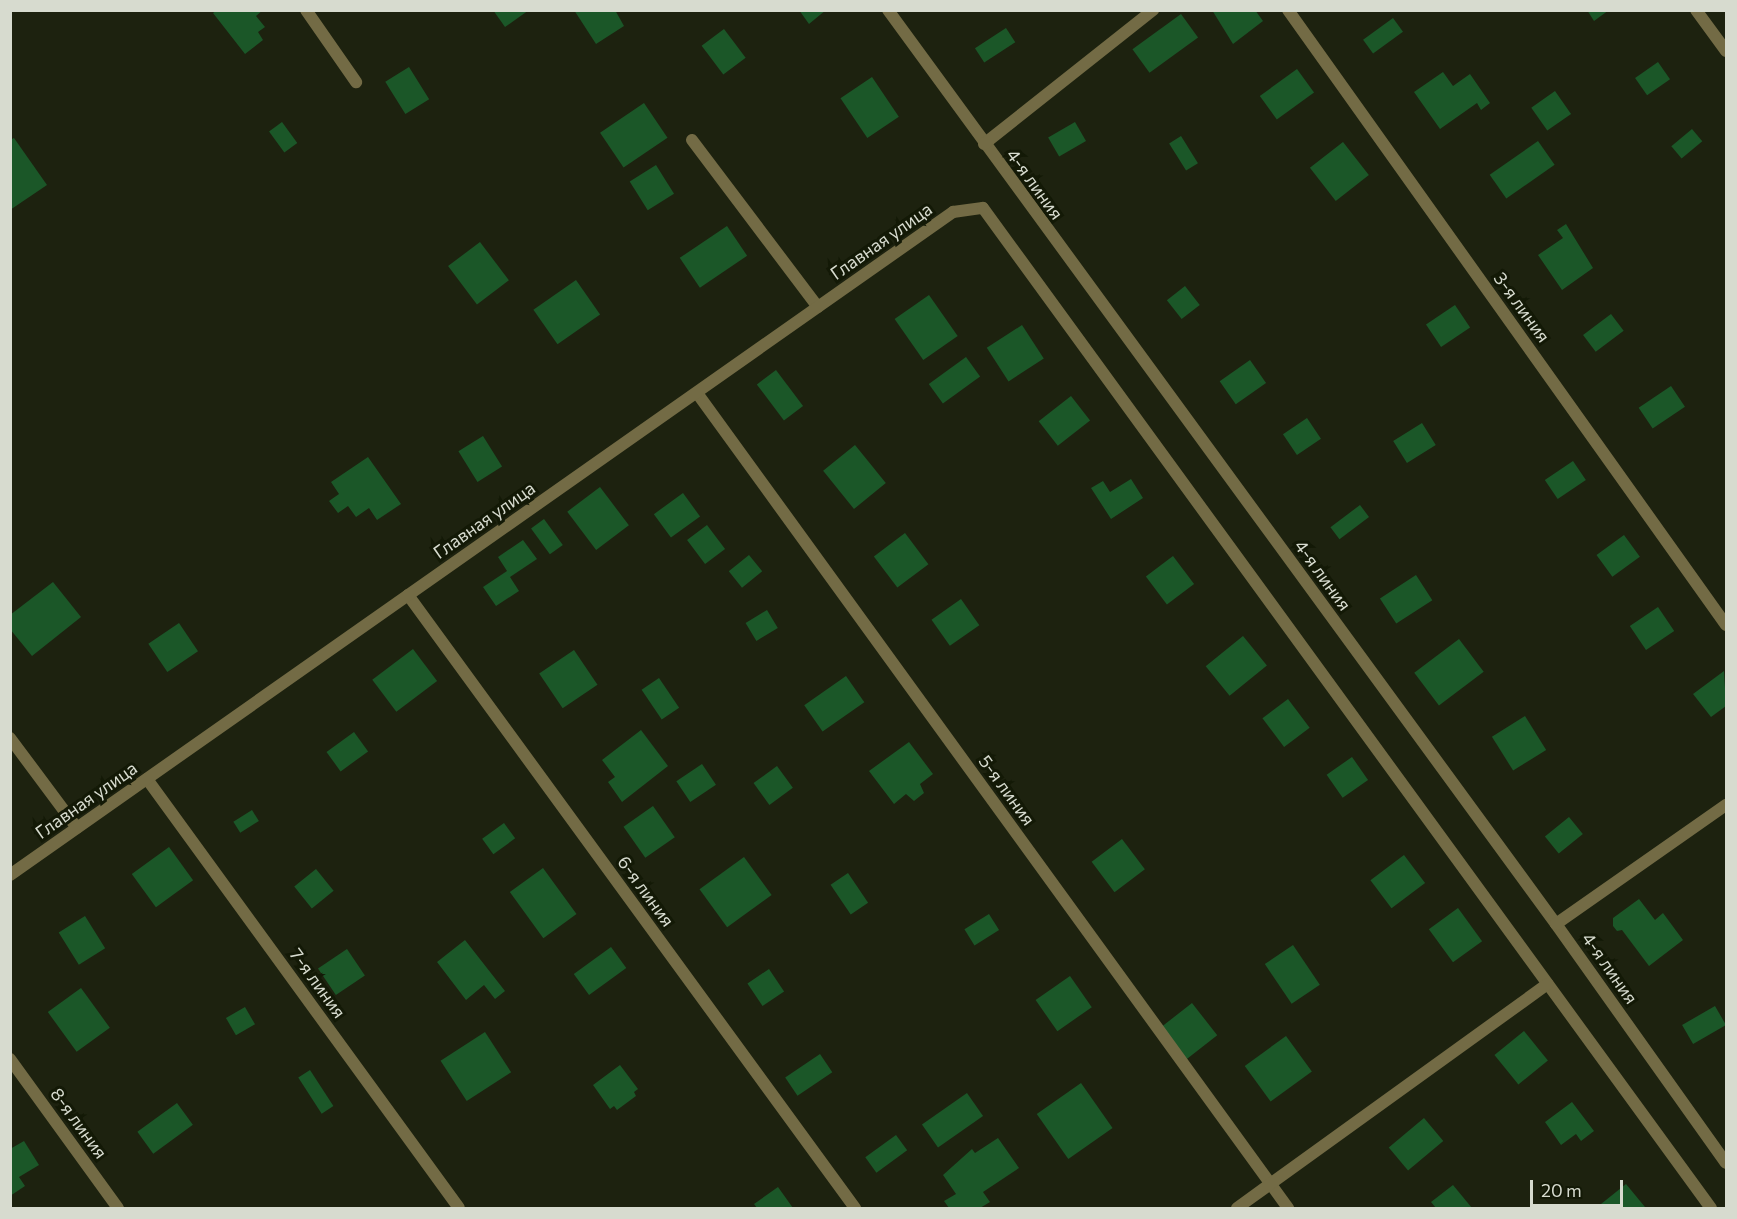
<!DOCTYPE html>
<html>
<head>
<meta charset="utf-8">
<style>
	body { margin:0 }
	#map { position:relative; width:1737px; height:1219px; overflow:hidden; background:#1d220f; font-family:Commissioner,sans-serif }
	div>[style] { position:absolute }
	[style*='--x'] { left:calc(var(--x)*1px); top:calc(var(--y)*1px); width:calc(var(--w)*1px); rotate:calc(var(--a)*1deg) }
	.building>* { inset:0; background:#1b5728; transform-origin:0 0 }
	.lane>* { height:12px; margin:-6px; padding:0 6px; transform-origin:6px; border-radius:6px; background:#736b45 }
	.street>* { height:12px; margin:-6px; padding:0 6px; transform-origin:6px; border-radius:6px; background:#736b45 }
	span { translate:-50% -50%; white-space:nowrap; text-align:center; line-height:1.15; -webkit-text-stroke:6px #131906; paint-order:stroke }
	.street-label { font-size:18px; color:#d7dbcf }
	.frame { position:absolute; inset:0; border:12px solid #d7dbcf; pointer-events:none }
	.scale { position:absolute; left:1530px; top:1180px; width:93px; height:27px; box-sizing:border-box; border:3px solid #d7dbcf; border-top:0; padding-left:8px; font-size:18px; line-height:21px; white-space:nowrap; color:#d7dbcf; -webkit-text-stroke:4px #131906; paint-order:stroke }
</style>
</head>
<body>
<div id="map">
	<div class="building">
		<div style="clip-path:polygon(217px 10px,263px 10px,256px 16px,265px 27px,258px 32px,263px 40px,245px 54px,213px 13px)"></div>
		<div style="clip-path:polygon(493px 10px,529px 10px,505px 27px)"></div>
		<div style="clip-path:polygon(574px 10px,615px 10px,624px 26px,596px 44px)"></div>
		<div style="clip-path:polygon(799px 10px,826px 10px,809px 24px)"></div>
		<div style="clip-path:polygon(1212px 10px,1255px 10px,1263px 21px,1233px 44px)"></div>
		<div style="clip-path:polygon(1587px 10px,1609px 10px,1594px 21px)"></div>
		<div style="left:1181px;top:14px;width:29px;height:60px;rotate:54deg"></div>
		<div style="left:1393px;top:18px;width:17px;height:37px;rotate:54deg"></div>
		<div style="left:1006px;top:28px;width:17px;height:37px;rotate:57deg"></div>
		<div style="left:724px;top:29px;width:36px;height:28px;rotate:53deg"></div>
		<div style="left:1658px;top:62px;width:21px;height:28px;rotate:55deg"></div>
		<div style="left:409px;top:67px;width:38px;height:28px;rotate:58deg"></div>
		<div style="left:1297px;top:69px;width:29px;height:46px;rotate:54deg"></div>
		<div style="clip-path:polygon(1443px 72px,1453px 86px,1470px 74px,1490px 103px,1481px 110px,1477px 103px,1440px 129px,1414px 92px)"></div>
		<div style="left:872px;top:77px;width:48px;height:38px;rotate:56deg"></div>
		<div style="left:1555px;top:91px;width:28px;height:29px;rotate:55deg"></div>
		<div style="left:644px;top:103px;width:42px;height:53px;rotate:56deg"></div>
		<div style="left:282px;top:122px;width:26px;height:16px;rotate:54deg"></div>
		<div style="left:1075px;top:122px;width:22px;height:31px;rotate:60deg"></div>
		<div style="left:1692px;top:129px;width:16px;height:27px;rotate:50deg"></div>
		<div style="left:1181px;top:136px;width:32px;height:14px;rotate:58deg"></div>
		<div style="clip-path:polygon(14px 138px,47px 185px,10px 210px,10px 140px)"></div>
		<div style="left:1538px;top:141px;width:29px;height:59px;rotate:55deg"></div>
		<div style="left:1343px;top:142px;width:42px;height:42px;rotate:52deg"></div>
		<div style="left:656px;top:165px;width:34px;height:31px;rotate:58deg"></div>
		<div style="clip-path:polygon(1566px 224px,1593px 268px,1562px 290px,1538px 255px,1563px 238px,1557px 230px)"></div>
		<div style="left:727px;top:226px;width:36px;height:57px;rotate:56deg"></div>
		<div style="left:480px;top:242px;width:48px;height:40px;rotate:53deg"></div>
		<div style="left:576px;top:280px;width:42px;height:52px;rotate:55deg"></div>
		<div style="left:1185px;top:286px;width:24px;height:23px;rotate:52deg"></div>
		<div style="left:929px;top:295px;width:50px;height:42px;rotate:55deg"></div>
		<div style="left:1455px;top:305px;width:27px;height:35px;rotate:56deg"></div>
		<div style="left:1611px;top:314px;width:21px;height:35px;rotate:53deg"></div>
		<div style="left:1022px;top:325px;width:40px;height:42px;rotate:57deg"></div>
		<div style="left:966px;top:357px;width:24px;height:46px;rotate:54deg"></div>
		<div style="left:1250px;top:360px;width:28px;height:37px;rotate:55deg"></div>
		<div style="left:776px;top:370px;width:45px;height:24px;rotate:53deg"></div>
		<div style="left:1671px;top:386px;width:25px;height:39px;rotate:56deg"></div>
		<div style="left:1071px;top:396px;width:31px;height:41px;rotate:52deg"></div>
		<div style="left:1307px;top:418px;width:25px;height:29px;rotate:56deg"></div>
		<div style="left:1422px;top:423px;width:26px;height:34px;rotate:58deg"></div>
		<div style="left:483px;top:436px;width:36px;height:29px;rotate:58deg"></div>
		<div style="left:855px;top:445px;width:49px;height:41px;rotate:51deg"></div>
		<div style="clip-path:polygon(368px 457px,401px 504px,377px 520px,369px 508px,356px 517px,348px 506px,338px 513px,329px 501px,339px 494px,331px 482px)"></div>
		<div style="left:1573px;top:461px;width:23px;height:34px;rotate:56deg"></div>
		<div style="clip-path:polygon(1131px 479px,1143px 498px,1111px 519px,1091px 488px,1103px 481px,1110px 492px)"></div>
		<div style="left:600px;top:487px;width:48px;height:41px;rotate:53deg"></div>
		<div style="left:683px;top:493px;width:29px;height:36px;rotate:54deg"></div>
		<div style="left:1360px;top:505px;width:15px;height:37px;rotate:53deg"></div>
		<div style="left:544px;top:519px;width:32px;height:16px;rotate:54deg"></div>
		<div style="left:707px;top:525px;width:30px;height:25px;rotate:53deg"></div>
		<div style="left:905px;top:533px;width:39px;height:39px;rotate:53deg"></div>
		<div style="left:1624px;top:535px;width:27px;height:34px;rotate:54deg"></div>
		<div style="clip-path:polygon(523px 540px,537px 559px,510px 577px,519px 591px,496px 606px,483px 587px,507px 571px,498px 557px)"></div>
		<div style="left:749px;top:555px;width:21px;height:26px;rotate:51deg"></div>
		<div style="left:1173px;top:556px;width:35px;height:34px;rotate:53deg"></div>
		<div style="left:1416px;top:575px;width:30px;height:43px;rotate:57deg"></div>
		<div style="clip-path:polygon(53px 582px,81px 617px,32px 656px,10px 629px,10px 615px)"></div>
		<div style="left:961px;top:599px;width:32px;height:36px;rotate:55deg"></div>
		<div style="left:1658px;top:607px;width:29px;height:34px;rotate:56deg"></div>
		<div style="left:767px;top:610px;width:21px;height:25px;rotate:59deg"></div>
		<div style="left:179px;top:623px;width:34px;height:37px;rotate:56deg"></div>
		<div style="left:1243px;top:636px;width:38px;height:48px;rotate:51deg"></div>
		<div style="left:1459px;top:639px;width:41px;height:56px;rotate:53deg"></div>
		<div style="left:413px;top:649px;width:40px;height:51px;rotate:53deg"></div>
		<div style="left:574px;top:650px;width:42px;height:42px;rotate:56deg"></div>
		<div style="clip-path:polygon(1724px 671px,1726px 706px,1711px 717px,1693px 694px)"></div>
		<div style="left:846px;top:676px;width:32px;height:51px;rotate:55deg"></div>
		<div style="left:659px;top:678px;width:36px;height:21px;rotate:56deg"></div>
		<div style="left:1288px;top:699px;width:36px;height:32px;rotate:53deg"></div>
		<div style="left:1525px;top:716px;width:40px;height:39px;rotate:58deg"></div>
		<div style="clip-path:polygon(641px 730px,668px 766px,622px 802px,608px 782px,615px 777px,602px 760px)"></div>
		<div style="left:354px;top:732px;width:24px;height:34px;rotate:54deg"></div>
		<div style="clip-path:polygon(909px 742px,933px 774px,920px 784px,924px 793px,914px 801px,906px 794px,894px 804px,869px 771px)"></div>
		<div style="left:1352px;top:757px;width:28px;height:31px;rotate:55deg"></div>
		<div style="left:702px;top:764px;width:25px;height:31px;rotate:56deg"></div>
		<div style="left:777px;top:766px;width:27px;height:29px;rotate:54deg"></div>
		<div style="left:653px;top:806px;width:38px;height:36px;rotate:55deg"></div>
		<div style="left:252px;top:810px;width:13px;height:22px;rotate:58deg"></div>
		<div style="left:1569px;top:817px;width:22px;height:31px;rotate:51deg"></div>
		<div style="left:504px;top:823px;width:19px;height:27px;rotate:54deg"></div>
		<div style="left:1122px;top:839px;width:38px;height:38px;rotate:53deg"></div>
		<div style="left:169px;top:847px;width:41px;height:46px;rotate:54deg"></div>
		<div style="left:1404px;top:855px;width:35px;height:42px;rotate:53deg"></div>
		<div style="left:744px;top:857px;width:47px;height:55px;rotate:54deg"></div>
		<div style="left:543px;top:868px;width:57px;height:41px;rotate:54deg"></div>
		<div style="left:316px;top:869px;width:28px;height:28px;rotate:51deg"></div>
		<div style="left:848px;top:873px;width:36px;height:21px;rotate:56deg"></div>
		<div style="clip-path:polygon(1639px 899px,1655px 920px,1663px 913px,1683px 940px,1649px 966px,1622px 930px,1617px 931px,1613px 926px,1613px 918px)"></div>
		<div style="left:1458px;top:908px;width:41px;height:36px;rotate:54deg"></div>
		<div style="left:989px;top:914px;width:19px;height:29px;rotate:58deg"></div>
		<div style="left:85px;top:916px;width:38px;height:31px;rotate:58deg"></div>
		<div style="clip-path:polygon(465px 940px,505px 991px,495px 999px,484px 985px,466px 1000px,437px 962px)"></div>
		<div style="left:1293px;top:945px;width:48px;height:34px;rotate:56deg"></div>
		<div style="left:611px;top:947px;width:26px;height:46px;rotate:54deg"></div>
		<div style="left:347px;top:949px;width:32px;height:35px;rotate:56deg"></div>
		<div style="left:769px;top:969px;width:27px;height:26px;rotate:56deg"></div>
		<div style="left:1070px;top:976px;width:38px;height:42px;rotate:55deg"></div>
		<div style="left:81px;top:988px;width:49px;height:41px;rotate:54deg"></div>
		<div style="left:1192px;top:1003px;width:41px;height:39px;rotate:52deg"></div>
		<div style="left:1715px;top:1006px;width:22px;height:38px;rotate:60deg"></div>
		<div style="left:245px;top:1007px;width:20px;height:22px;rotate:60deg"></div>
		<div style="left:1524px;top:1031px;width:38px;height:38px;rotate:51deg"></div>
		<div style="left:485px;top:1032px;width:48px;height:53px;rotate:57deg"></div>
		<div style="left:1286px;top:1036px;width:44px;height:51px;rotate:54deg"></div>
		<div style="left:820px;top:1054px;width:22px;height:42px;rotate:56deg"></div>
		<div style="clip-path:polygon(620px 1065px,638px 1089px,634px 1092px,636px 1096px,617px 1110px,614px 1106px,610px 1109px,593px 1085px)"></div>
		<div style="left:310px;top:1070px;width:43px;height:14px;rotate:57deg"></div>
		<div style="left:1081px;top:1083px;width:55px;height:54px;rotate:55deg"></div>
		<div style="left:967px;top:1093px;width:28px;height:55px;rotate:55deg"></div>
		<div style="clip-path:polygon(1572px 1102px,1594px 1131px,1581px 1141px,1576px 1134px,1561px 1145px,1545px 1122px)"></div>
		<div style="left:177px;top:1103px;width:27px;height:49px;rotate:54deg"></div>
		<div style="left:1424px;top:1118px;width:30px;height:46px;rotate:50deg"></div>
		<div style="left:896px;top:1135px;width:19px;height:38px;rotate:54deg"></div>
		<div style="clip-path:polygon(998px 1138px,1019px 1168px,983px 1192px,990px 1202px,980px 1208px,949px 1208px,944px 1201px,956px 1194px,943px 1175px,972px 1149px,975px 1153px)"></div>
		<div style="clip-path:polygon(24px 1141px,39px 1165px,19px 1177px,25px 1186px,10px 1196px,10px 1149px)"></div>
		<div style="clip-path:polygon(1626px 1184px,1645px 1207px,1596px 1208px)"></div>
		<div style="clip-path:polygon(1453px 1185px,1472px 1208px,1436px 1208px,1431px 1202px)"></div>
		<div style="clip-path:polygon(778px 1187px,793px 1208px,757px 1208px,754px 1204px)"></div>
	</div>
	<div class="lane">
		<div style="--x:692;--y:140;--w:209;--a:53"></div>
	</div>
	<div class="street">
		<div style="--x:306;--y:10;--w:88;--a:55.2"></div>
		<div style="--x:888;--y:10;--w:1132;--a:53.84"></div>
		<div style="--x:1556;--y:924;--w:293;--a:54.6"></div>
		<div style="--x:1288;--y:10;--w:755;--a:54.54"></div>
		<div style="--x:1696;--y:10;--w:51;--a:53.8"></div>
		<div style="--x:984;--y:144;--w:216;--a:-38.4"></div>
		<div style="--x:697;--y:393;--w:1007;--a:54.05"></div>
		<div style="--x:408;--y:595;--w:759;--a:53.9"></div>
		<div style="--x:10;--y:738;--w:112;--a:53.3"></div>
		<div style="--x:147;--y:779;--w:530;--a:53.97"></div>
		<div style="--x:10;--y:875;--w:1153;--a:-35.11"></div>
		<div style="--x:953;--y:212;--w:30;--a:-8"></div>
		<div style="--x:983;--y:208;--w:1237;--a:53.95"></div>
		<div style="--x:1556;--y:924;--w:208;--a:-35"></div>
		<div style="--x:10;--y:1059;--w:184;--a:54.1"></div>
		<div style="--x:1237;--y:1208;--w:383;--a:-35.8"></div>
	</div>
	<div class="street-label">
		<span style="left:1035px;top:184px;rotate:54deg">4-я линия</span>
		<span style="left:881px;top:241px;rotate:-35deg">Главная улица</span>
		<span style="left:1522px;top:307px;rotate:54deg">3-я линия</span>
		<span style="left:484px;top:520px;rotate:-35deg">Главная улица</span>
		<span style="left:1323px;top:575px;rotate:54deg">4-я линия</span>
		<span style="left:1007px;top:790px;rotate:54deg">5-я линия</span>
		<span style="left:86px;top:800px;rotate:-35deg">Главная улица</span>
		<span style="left:646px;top:891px;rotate:54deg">6-я линия</span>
		<span style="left:1610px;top:968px;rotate:55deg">4-я линия</span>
		<span style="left:318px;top:983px;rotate:54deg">7-я линия</span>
		<span style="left:79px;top:1123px;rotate:54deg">8-я линия</span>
	</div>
	<div class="frame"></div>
	<div class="scale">20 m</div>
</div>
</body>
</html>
